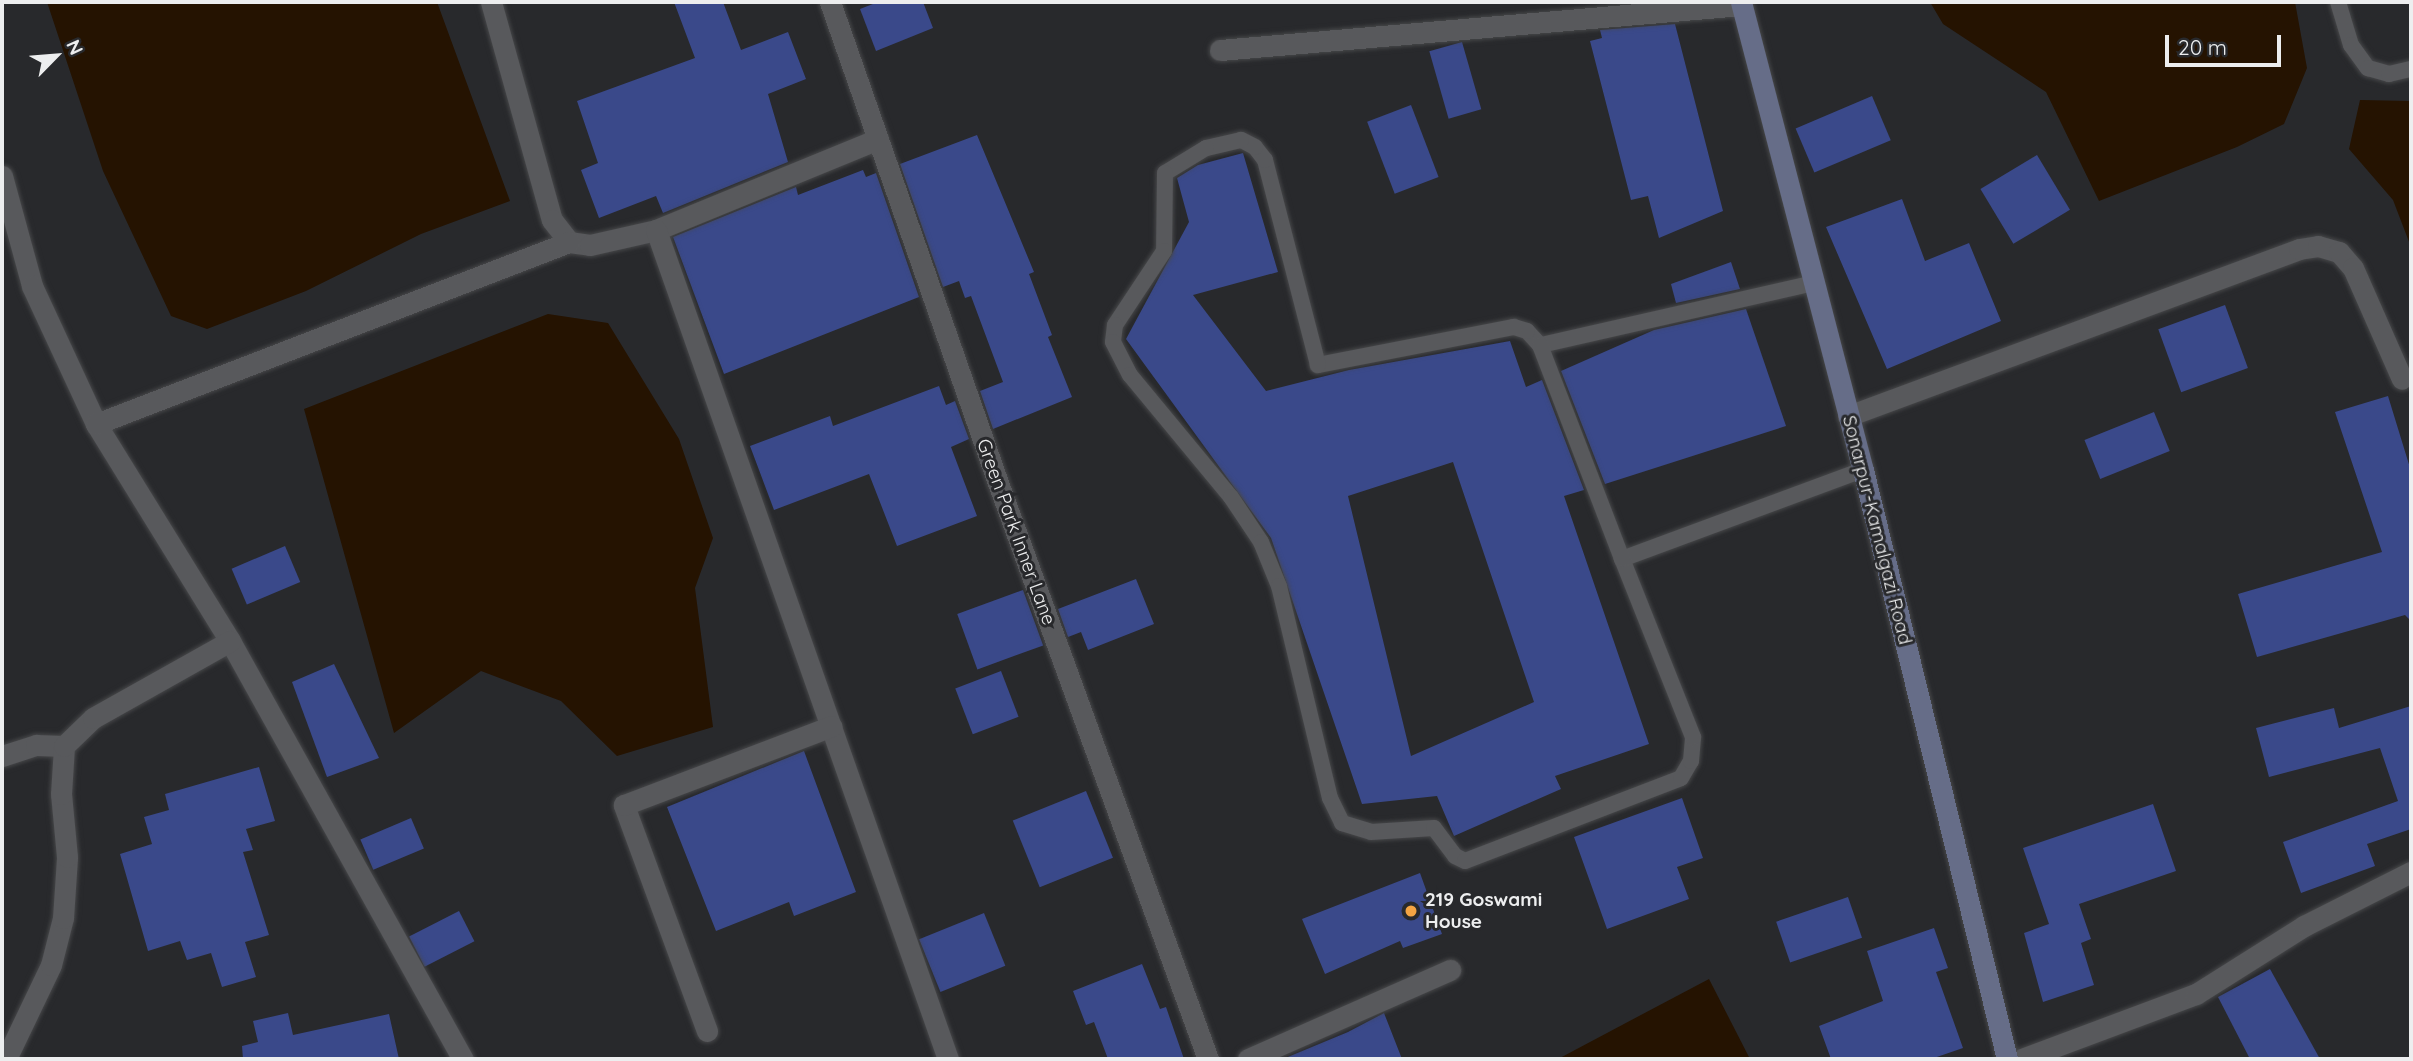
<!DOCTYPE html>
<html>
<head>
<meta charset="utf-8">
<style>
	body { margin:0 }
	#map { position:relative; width:2413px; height:1061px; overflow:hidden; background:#28292c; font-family:Quicksand,sans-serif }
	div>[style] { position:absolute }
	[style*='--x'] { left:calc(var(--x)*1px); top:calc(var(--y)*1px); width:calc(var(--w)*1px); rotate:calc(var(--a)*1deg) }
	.water>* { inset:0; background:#251301 }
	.building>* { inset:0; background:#3a498a; transform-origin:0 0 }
	.roads { filter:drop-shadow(0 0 2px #464749) drop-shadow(0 0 2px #464749) }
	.service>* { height:16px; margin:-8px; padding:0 8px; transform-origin:8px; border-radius:8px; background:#58595c }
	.minor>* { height:21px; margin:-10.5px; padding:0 10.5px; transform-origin:10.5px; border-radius:10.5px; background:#58595c }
	.secondary>* { height:21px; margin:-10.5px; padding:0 10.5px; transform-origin:10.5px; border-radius:10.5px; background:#666d88 }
	.dots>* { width:19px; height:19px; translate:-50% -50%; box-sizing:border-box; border:4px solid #28292c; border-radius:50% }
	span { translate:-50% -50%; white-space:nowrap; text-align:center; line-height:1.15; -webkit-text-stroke:6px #28292c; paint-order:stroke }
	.street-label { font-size:19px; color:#edeeef }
	.poi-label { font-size:19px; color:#edeeef; font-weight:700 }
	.left { translate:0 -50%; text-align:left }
	.frame { position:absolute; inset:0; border:4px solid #edeeef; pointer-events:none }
	.north { position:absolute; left:21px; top:21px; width:70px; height:70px; -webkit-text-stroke:5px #28292c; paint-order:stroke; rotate:65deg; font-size:19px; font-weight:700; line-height:28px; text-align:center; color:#edeeef }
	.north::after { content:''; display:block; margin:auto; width:24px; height:32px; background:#edeeef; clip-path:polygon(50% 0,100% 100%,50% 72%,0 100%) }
	.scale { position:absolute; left:2165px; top:35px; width:116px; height:32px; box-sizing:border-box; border:4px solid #edeeef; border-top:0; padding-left:9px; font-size:21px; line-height:24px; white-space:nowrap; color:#edeeef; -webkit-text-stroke:5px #28292c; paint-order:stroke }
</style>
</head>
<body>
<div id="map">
	<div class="water">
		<div style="clip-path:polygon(47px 2px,437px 2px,510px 201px,421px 234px,306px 291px,207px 329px,171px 316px,103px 171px)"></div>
		<div style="clip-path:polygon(1930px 2px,2295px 2px,2307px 68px,2284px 124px,2237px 147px,2099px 201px,2046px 92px,1943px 24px)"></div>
		<div style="clip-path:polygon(2360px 100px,2411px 101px,2411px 247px,2393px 200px,2349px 149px)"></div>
		<div style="clip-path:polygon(548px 314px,608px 323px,679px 439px,713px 538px,695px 588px,713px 727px,617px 756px,561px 701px,481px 671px,394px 733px,304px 409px)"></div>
		<div style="clip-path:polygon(1709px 979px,1750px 1059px,1558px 1059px,1639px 1016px)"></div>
	</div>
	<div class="building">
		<div style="clip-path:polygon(674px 2px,723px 2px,741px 50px,788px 32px,806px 79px,768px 94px,788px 162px,663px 213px,656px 196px,599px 218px,581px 170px,598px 163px,577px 101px,695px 58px)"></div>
		<div style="clip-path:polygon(878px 2px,923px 2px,933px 28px,876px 51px,860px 9px)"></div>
		<div style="clip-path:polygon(1675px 24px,1723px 211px,1659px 238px,1648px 196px,1631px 200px,1590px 41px,1602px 38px,1600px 30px)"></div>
		<div style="left:1462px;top:42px;width:70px;height:34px;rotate:74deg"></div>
		<div style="left:1872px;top:96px;width:48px;height:83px;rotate:67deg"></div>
		<div style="left:1411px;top:105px;width:77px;height:47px;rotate:69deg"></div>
		<div style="clip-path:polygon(977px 135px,1034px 272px,1029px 274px,1052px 335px,1048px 337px,1072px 397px,993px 429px,980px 391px,1003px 382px,971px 296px,965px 298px,959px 281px,943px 287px,900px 164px)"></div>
		<div style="clip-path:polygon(evenodd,1243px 153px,1278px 272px,1193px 295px,1266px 391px,1349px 370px,1510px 341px,1526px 387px,1542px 380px,1584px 490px,1564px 496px,1649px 744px,1555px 776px,1561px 789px,1454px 836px,1437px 796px,1362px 804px,1271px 538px,1126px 339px,1189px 222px,1177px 178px,1198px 165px,1243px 153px,1453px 462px,1534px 702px,1411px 756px,1348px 496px,1453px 462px)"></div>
		<div style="left:2037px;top:155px;width:64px;height:66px;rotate:59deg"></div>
		<div style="clip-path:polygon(863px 170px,866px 177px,876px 173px,919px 297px,724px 374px,673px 237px,796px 187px,798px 195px)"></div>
		<div style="clip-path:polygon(1902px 199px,1925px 261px,1969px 243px,2001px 321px,1887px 369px,1826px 227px)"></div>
		<div style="clip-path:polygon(1731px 262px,1740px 289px,1676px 303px,1671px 284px)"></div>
		<div style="left:2225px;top:305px;width:67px;height:71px;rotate:70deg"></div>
		<div style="clip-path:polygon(1746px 309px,1786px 426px,1605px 484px,1561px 371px,1654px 330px)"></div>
		<div style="clip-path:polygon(939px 386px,946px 405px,955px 401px,969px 439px,951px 447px,977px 516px,897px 546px,869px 474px,774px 510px,750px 446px,830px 416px,833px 426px)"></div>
		<div style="clip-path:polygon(2388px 396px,2411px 471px,2411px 621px,2405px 615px,2257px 657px,2238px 594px,2382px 552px,2335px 412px)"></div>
		<div style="left:2154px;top:412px;width:42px;height:75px;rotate:68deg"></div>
		<div style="left:285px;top:546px;width:39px;height:58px;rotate:67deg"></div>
		<div style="clip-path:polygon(1136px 579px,1154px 624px,1088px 650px,1081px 632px,1068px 637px,1058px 609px)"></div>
		<div style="left:1023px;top:590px;width:59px;height:70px;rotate:70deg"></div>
		<div style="clip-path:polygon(334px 664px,379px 758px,327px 777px,292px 682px)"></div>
		<div style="left:1001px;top:671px;width:49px;height:49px;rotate:69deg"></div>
		<div style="clip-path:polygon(2411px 706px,2411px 829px,2367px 844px,2375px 866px,2301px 893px,2283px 842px,2398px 801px,2380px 748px,2269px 777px,2256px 728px,2334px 708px,2339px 728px)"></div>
		<div style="clip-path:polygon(804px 751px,856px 892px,794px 916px,789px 902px,716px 931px,667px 807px)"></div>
		<div style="clip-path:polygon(259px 767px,275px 821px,246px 829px,253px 850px,243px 852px,269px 935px,245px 942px,256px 977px,222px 987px,211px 953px,187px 960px,180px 941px,148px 951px,120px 854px,152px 844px,144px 817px,169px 810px,165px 794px)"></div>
		<div style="left:1086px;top:791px;width:72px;height:79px;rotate:68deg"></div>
		<div style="clip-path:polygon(1682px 798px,1703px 858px,1677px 867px,1689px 899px,1607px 929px,1574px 837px)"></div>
		<div style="clip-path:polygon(2153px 804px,2176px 871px,2079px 904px,2091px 939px,2081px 943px,2094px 985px,2043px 1002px,2024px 933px,2049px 924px,2023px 848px)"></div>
		<div style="left:411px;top:818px;width:33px;height:55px;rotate:67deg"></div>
		<div style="clip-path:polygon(1420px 873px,1442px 934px,1403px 948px,1400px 941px,1325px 974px,1302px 919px)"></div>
		<div style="left:1848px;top:897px;width:43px;height:76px;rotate:71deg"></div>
		<div style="left:459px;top:911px;width:34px;height:56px;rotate:63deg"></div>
		<div style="left:984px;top:913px;width:57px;height:70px;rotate:68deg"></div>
		<div style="clip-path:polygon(1934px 928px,1948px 968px,1936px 972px,1963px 1048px,1931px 1059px,1831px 1059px,1819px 1026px,1883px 1001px,1867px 951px)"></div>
		<div style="clip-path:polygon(1142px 964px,1160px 1009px,1166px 1007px,1184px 1059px,1108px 1059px,1094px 1022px,1086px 1025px,1073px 991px)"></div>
		<div style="clip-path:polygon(2270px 969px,2320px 1059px,2250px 1059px,2218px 997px)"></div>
		<div style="clip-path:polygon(288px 1013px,293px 1035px,389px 1014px,399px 1059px,243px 1059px,242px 1046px,258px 1042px,253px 1021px)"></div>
		<div style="clip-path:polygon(1384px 1013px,1402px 1059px,1283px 1059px,1348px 1032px)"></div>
	</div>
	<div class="roads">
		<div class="service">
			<div style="--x:2338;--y:2;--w:45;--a:73.2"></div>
			<div style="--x:2351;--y:45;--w:29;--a:54"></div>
			<div style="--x:2368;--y:68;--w:22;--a:16"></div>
			<div style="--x:2389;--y:74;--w:23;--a:-13"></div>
			<div style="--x:1814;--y:283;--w:281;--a:167.2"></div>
			<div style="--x:1540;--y:345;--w:19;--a:-133"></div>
			<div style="--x:1527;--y:331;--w:14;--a:-163"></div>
			<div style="--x:1514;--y:327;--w:200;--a:169"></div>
			<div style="--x:1318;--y:365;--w:212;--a:-104.5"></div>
			<div style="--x:1265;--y:160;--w:16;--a:-128"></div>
			<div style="--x:1255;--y:147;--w:16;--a:-153"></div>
			<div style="--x:1241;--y:140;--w:36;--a:167"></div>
			<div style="--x:1206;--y:148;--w:48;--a:148.6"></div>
			<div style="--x:1165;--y:173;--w:78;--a:90.7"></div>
			<div style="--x:1164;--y:251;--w:89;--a:123.5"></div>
			<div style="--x:1115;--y:325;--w:17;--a:97"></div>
			<div style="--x:1113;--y:342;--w:37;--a:63"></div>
			<div style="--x:1130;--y:375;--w:158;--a:50.4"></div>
			<div style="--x:1231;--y:497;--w:54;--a:56.3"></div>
			<div style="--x:1261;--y:542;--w:48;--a:67.8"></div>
			<div style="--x:1279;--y:586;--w:218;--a:76.5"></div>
			<div style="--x:1330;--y:798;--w:28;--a:64"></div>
			<div style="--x:1342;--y:823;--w:30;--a:17"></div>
			<div style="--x:1371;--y:832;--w:63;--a:-3.6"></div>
			<div style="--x:1434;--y:828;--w:35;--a:53"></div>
			<div style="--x:1455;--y:856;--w:11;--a:27"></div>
			<div style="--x:1465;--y:861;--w:231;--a:-21"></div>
			<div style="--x:1681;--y:778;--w:20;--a:-60"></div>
			<div style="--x:1691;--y:761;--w:24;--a:-85"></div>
			<div style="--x:1693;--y:737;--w:192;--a:-111.7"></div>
			<div style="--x:1622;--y:559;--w:257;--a:-20.3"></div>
			<div style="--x:1540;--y:345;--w:229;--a:69"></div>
		</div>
		<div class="minor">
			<div style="--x:491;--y:2;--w:226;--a:74.4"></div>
			<div style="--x:552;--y:220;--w:28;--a:52"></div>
			<div style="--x:569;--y:242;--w:21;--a:8"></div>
			<div style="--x:590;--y:245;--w:68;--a:-12.8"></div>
			<div style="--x:656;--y:230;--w:240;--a:-22.3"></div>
			<div style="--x:830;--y:2;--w:506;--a:70.74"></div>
			<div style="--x:997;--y:480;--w:616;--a:69.98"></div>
			<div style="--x:1220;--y:50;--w:524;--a:-4.93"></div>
			<div style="--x:2;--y:176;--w:114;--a:74.7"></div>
			<div style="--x:32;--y:286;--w:152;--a:65.1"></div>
			<div style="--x:96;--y:424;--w:255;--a:58.3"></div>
			<div style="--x:230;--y:641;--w:479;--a:60.9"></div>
			<div style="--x:656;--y:230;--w:879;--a:70.6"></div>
			<div style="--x:1848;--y:416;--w:481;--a:-20.3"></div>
			<div style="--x:2299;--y:249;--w:19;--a:-9"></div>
			<div style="--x:2318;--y:246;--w:22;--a:16"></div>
			<div style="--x:2339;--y:252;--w:21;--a:49"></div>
			<div style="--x:2353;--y:268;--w:121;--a:66.2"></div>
			<div style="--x:96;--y:424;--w:507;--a:-21.05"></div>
			<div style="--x:2;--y:756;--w:36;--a:-18"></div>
			<div style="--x:36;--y:745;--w:28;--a:2"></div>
			<div style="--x:707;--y:1031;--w:241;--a:-110.2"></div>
			<div style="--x:624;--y:805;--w:222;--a:-20.8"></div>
			<div style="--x:6;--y:1059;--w:104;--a:-64.4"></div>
			<div style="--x:51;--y:965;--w:49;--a:-75.7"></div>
			<div style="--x:63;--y:918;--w:61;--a:-86.2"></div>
			<div style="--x:67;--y:857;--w:63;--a:-95.4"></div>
			<div style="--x:61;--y:794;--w:48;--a:-86.4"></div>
			<div style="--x:64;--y:746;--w:40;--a:-44"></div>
			<div style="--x:93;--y:718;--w:157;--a:-29.3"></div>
			<div style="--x:1248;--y:1059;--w:221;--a:-23.8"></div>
			<div style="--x:2022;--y:1059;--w:186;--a:-20.5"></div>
			<div style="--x:2196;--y:994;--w:128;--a:-32.2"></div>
			<div style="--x:2304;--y:926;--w:120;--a:-26.8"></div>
		</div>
		<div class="secondary">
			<div style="--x:1741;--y:2;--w:484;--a:75.4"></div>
			<div style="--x:1863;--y:470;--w:606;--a:76.26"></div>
		</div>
	</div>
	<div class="dots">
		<div style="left:1411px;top:911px;background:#f4a443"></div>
	</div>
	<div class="street-label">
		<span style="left:1877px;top:530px;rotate:76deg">Sonarpur-Kamalgazi Road</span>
		<span style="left:1016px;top:532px;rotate:70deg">Green Park Inner Lane</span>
	</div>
	<div class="poi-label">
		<span class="left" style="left:1425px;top:911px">219 Goswami<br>House</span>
	</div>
	<div class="frame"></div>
	<div class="north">N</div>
	<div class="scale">20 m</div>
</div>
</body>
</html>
